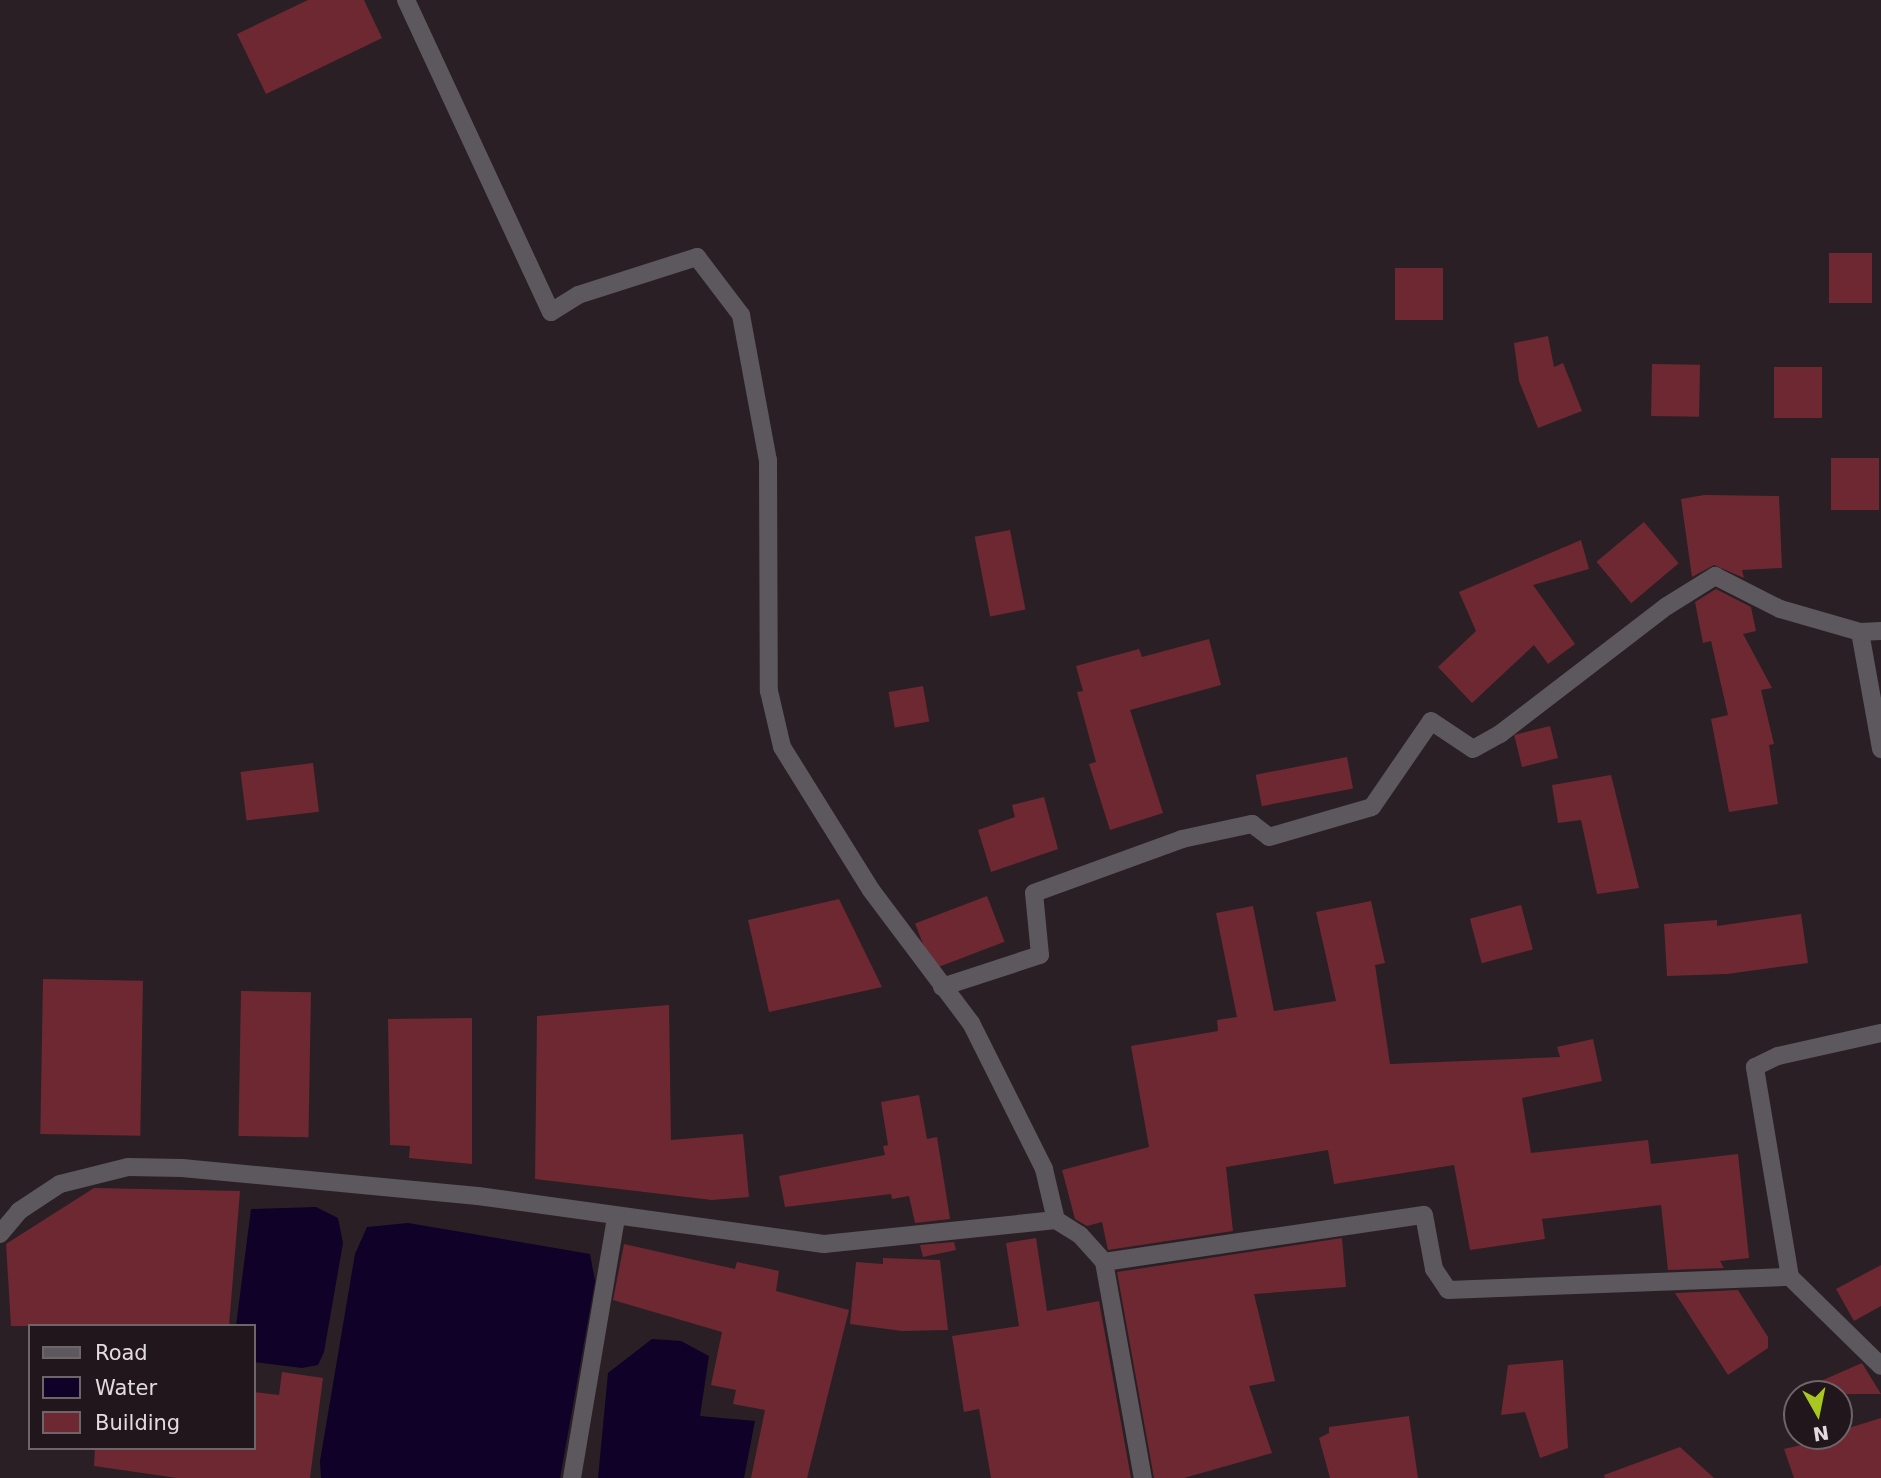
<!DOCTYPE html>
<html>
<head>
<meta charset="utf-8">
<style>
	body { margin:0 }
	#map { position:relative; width:1881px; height:1478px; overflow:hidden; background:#2a1f24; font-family:"DejaVu Sans",sans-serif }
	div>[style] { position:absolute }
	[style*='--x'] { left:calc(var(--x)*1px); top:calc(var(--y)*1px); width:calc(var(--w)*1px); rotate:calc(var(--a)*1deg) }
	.water>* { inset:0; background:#0f0128 }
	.building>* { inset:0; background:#6e2832; transform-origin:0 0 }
	.minor>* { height:18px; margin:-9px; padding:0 9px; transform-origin:9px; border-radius:9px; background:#5c585d }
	span { translate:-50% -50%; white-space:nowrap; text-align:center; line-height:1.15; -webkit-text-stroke:6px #20161b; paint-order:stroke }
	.legend { position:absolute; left:28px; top:1324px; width:228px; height:126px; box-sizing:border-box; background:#20161b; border:2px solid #6e6569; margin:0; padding:9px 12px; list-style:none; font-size:21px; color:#e2dbde }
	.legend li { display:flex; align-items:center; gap:14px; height:35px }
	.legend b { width:35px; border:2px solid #6e6569 }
	.north { position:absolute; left:1783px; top:1380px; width:70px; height:70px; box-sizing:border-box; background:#20161b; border:2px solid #6e6569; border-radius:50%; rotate:171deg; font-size:19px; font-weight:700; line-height:28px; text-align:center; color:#e2dbde }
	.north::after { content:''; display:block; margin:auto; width:24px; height:32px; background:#a7c820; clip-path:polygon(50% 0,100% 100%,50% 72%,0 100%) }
</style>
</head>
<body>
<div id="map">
	<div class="water">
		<div style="clip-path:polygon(316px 1207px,338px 1218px,343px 1243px,324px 1352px,318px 1365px,302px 1368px,254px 1362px,254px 1326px,236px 1326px,251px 1209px)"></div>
		<div style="clip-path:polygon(408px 1223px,590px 1254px,595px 1281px,560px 1478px,321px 1478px,320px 1461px,355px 1254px,367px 1227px)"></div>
		<div style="clip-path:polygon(652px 1339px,681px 1341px,709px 1356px,700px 1416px,755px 1421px,744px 1478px,598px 1478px,608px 1373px)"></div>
	</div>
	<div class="building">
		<div style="clip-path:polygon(308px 0,364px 0,382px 38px,266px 94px,237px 34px)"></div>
		<div style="left:1829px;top:253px;width:43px;height:50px"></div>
		<div style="left:1395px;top:268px;width:48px;height:52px"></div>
		<div style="clip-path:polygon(1548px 336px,1554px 367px,1563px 363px,1582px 411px,1538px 428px,1519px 381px,1514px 343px)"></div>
		<div style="left:1652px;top:364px;width:48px;height:52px;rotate:1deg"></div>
		<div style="left:1774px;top:367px;width:48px;height:51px"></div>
		<div style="left:1831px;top:458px;width:48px;height:52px"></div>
		<div style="clip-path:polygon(1704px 495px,1779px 496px,1782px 568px,1742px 570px,1744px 578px,1714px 565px,1692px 577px,1681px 499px)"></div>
		<div style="left:1644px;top:522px;width:54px;height:62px;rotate:50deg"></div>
		<div style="left:1010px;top:530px;width:81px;height:36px;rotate:79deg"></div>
		<div style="clip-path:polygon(1581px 540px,1589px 569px,1533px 585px,1575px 644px,1548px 664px,1534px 645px,1472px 703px,1438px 667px,1476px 631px,1459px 592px)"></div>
		<div style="clip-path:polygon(1716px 589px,1751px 607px,1756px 631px,1743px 634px,1772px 688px,1761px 690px,1774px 744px,1769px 745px,1778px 804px,1729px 812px,1711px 719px,1728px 715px,1711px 641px,1703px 643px,1695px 602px)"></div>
		<div style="clip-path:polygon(1209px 639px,1221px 685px,1130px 710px,1163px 813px,1110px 830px,1089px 764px,1096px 762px,1077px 692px,1083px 691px,1076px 666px,1139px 649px,1142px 657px)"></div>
		<div style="left:923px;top:686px;width:36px;height:35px;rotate:80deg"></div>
		<div style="left:1550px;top:726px;width:33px;height:37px;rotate:76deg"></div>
		<div style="left:1347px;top:757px;width:32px;height:93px;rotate:79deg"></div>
		<div style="left:313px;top:763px;width:49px;height:73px;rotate:83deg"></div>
		<div style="clip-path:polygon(1611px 775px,1639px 888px,1597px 894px,1581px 820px,1558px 823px,1552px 785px)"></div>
		<div style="clip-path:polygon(1044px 797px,1058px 849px,991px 872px,978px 830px,1015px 817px,1012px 805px)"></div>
		<div style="left:987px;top:896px;width:49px;height:77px;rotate:69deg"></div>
		<div style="clip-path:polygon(839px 899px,882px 987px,769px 1012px,748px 920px)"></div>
		<div style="clip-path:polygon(1371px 901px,1385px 963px,1375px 965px,1390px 1064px,1560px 1057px,1557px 1047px,1593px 1039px,1602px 1081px,1522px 1098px,1531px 1153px,1648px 1140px,1651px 1164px,1738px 1154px,1749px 1258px,1720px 1261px,1724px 1268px,1668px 1270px,1661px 1205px,1542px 1219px,1545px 1239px,1470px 1250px,1454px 1165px,1334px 1184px,1328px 1150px,1226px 1167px,1233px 1231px,1108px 1250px,1102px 1222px,1087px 1226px,1075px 1219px,1062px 1170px,1149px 1147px,1131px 1046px,1218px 1031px,1217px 1020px,1237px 1017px,1216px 913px,1253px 906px,1274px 1011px,1336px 1001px,1316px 912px)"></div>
		<div style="left:1521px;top:905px;width:46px;height:53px;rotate:75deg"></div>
		<div style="clip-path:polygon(1801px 914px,1808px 963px,1727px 974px,1667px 976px,1664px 924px,1717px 920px,1717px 926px)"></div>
		<div style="left:43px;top:979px;width:100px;height:155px;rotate:1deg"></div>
		<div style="left:241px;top:991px;width:70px;height:145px;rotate:1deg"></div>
		<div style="clip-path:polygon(669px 1005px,671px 1140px,743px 1134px,749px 1197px,712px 1200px,535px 1179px,537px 1016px)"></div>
		<div style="clip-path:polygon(472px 1018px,472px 1164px,409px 1158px,410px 1146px,390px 1145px,388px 1019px)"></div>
		<div style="clip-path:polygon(919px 1095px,927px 1139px,937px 1137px,950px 1219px,915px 1223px,909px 1196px,892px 1199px,891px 1194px,785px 1207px,779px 1176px,885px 1155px,883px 1146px,888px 1145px,881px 1102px)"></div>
		<div style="clip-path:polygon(94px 1188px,240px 1191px,229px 1326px,11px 1326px,6px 1244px)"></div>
		<div style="clip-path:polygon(1036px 1238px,1047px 1311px,1099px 1301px,1131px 1478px,991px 1478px,979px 1409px,964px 1412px,952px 1336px,1019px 1326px,1006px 1243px)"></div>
		<div style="clip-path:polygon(1342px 1238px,1346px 1287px,1254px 1294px,1275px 1381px,1249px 1386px,1272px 1453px,1184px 1478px,1154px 1478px,1117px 1272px)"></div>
		<div style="clip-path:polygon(954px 1242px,956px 1250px,923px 1257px,920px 1245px)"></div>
		<div style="clip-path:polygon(624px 1244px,735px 1269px,737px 1262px,779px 1271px,776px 1291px,849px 1310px,807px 1478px,751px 1478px,765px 1410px,733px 1404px,736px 1390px,711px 1385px,722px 1332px,613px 1300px)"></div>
		<div style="clip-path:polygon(883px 1258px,940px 1260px,948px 1330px,902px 1331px,850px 1324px,856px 1262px,883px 1264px)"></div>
		<div style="clip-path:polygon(1881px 1265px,1881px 1306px,1854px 1321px,1836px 1289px)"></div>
		<div style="clip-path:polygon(1738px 1290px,1768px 1337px,1768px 1348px,1728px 1375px,1675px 1293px)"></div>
		<div style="clip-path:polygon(1563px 1360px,1568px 1448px,1540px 1458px,1525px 1412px,1501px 1415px,1508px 1365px)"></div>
		<div style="clip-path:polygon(1862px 1363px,1881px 1394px,1791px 1394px)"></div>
		<div style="clip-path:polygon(282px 1372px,323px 1378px,310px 1478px,177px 1478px,94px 1466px,95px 1448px,254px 1448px,254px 1392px,279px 1395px)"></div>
		<div style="clip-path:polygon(1409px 1416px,1418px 1478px,1330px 1478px,1319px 1438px,1329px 1433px,1329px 1427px)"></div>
		<div style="clip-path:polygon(1881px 1418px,1881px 1478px,1794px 1478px,1784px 1449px,1839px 1436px,1839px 1431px)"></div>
		<div style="clip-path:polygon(1680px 1447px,1714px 1478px,1605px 1478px,1604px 1475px)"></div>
	</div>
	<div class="minor">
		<div style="--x:406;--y:0;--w:344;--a:65.1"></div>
		<div style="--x:551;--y:312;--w:32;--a:-32"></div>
		<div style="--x:578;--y:295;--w:125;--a:-17.7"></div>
		<div style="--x:697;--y:257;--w:73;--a:52.8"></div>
		<div style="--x:741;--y:315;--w:147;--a:79.5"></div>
		<div style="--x:768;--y:460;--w:231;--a:89.8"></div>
		<div style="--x:769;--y:691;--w:57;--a:76.9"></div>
		<div style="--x:782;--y:747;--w:168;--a:58.1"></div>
		<div style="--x:871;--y:890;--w:166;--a:53.1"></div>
		<div style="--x:971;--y:1023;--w:163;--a:63.4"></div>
		<div style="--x:1044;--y:1169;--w:52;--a:76.8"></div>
		<div style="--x:1860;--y:632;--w:119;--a:79.8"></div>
		<div style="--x:942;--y:987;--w:103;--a:-18.1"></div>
		<div style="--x:1040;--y:955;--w:62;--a:-95.5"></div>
		<div style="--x:1034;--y:893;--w:158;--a:-20"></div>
		<div style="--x:1182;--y:839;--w:72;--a:-12.1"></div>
		<div style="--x:1252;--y:824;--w:21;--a:37"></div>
		<div style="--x:1269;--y:837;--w:107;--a:-16.2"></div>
		<div style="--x:1372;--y:807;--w:104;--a:-55.5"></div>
		<div style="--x:1431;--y:721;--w:50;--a:33.7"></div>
		<div style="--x:1473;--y:749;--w:31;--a:-29"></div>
		<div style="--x:1500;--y:734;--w:210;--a:-37.5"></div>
		<div style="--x:1667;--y:606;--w:57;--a:-32"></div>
		<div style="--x:1715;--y:576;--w:73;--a:26.9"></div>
		<div style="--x:1780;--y:609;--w:83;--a:16"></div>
		<div style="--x:1860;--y:632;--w:21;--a:-3"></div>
		<div style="--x:0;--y:1234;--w:30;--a:-50"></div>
		<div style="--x:19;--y:1211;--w:49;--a:-33.4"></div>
		<div style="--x:60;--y:1184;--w:70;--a:-14"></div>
		<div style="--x:128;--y:1167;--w:54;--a:1.1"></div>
		<div style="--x:182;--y:1168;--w:297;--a:5.4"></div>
		<div style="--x:478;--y:1196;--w:349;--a:7.9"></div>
		<div style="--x:824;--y:1244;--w:233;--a:-5.9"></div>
		<div style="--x:1056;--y:1220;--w:28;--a:32"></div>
		<div style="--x:1080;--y:1235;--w:36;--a:48"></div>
		<div style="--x:1104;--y:1262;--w:219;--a:79.8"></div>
		<div style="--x:1104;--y:1262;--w:323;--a:-8.4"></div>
		<div style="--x:1424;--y:1215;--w:55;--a:79.5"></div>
		<div style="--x:1434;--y:1269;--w:25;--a:56"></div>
		<div style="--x:1448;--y:1290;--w:342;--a:-2.2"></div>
		<div style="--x:1790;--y:1277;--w:127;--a:44.4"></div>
		<div style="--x:1790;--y:1277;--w:213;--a:-99.5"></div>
		<div style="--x:1755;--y:1067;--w:25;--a:-26"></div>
		<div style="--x:1778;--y:1056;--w:106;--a:-12.6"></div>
		<div style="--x:572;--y:1478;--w:265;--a:-80.4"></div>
	</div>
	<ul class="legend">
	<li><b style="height:9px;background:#5c585d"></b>Road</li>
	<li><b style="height:19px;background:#0f0128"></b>Water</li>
	<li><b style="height:19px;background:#6e2832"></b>Building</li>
	</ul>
	<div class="north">N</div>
</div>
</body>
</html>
